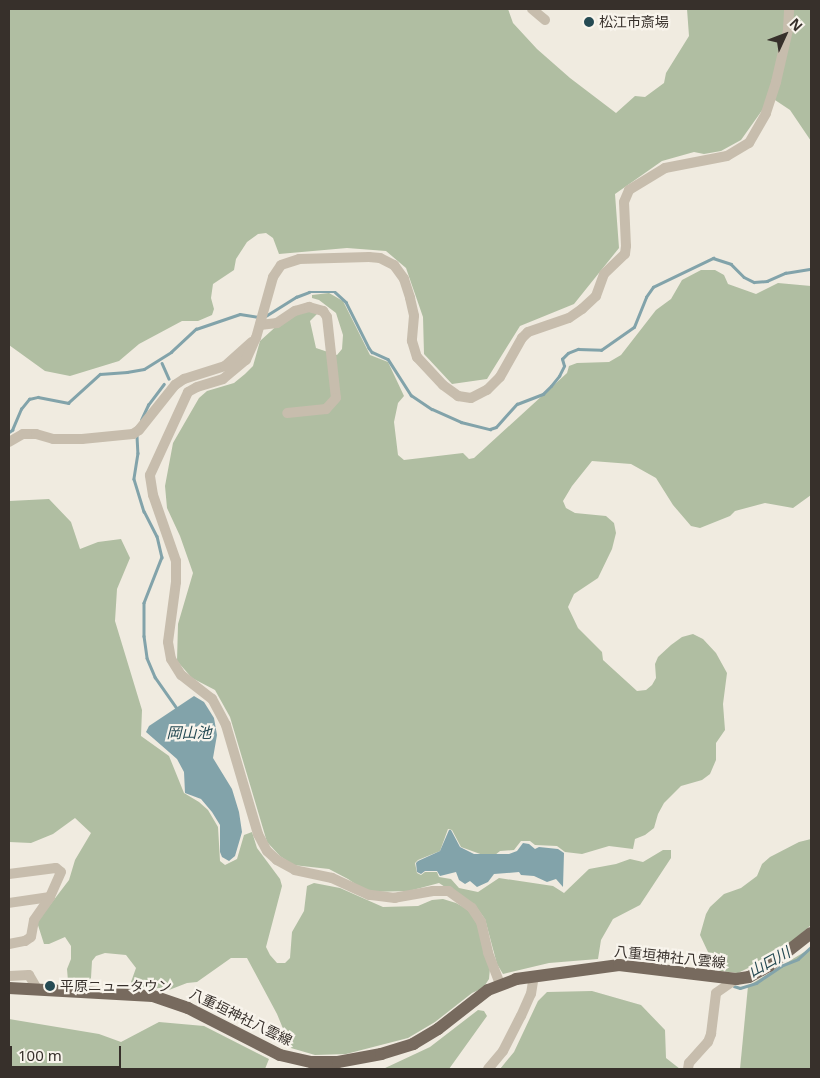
<!DOCTYPE html>
<html>
<head>
<meta charset="utf-8">
<style>
	body { margin:0 }
	#map { position:relative; width:820px; height:1078px; overflow:hidden; background:#f0ebe0; font-family:"Noto Sans","Noto Sans JP",sans-serif }
	div>[style] { position:absolute }
	[style*='--x'] { left:calc(var(--x)*1px); top:calc(var(--y)*1px); width:calc(var(--w)*1px); rotate:calc(var(--a)*1deg) }
	.green>* { inset:0; background:#b0bea2 }
	.water>* { inset:0; background:#82a3aa }
	.stream>* { height:2.5px; margin:-1.25px; padding:0 1.25px; transform-origin:1.25px; border-radius:1.25px; background:#82a3aa }
	.minor>* { height:10px; margin:-5px; padding:0 5px; transform-origin:5px; border-radius:5px; background:#c7bdad }
	.major>* { height:12px; margin:-6px; padding:0 6px; transform-origin:6px; border-radius:6px; background:#776a5e }
	.dots>* { width:14px; height:14px; translate:-50% -50%; box-sizing:border-box; border:2px solid #f8f4ec; border-radius:50% }
	span { translate:-50% -50%; white-space:nowrap; text-align:center; line-height:1.15; -webkit-text-stroke:4.5px #f8f4ec; paint-order:stroke }
	.poi-label { font-size:14px; color:#37302b }
	.left { translate:0 -50%; text-align:left }
	.street-label { font-size:14px; color:#37302b }
	.water-label { font-size:15px; color:#254a53; font-style:italic }
	.frame { position:absolute; inset:0; border:10px solid #37302b; pointer-events:none }
	.north { position:absolute; left:760px; top:10px; width:50px; height:50px; -webkit-text-stroke:4px #f8f4ec; paint-order:stroke; rotate:47deg; font-size:14px; font-weight:700; line-height:20px; text-align:center; color:#37302b }
	.north::after { content:''; display:block; margin:auto; width:18px; height:22px; background:#37302b; clip-path:polygon(50% 0,100% 100%,50% 72%,0 100%) }
	.scale { position:absolute; left:10px; top:1046px; width:111px; height:22px; box-sizing:border-box; border:2px solid #37302b; border-top:0; padding-left:6px; font-size:15px; line-height:18px; white-space:nowrap; color:#37302b; -webkit-text-stroke:4px #f8f4ec; paint-order:stroke }
</style>
</head>
<body>
<div id="map">
	<div class="green">
		<div style="clip-path:polygon(9px 9px,508px 9px,513px 23px,537px 49px,570px 78px,616px 113px,635px 96px,645px 97px,664px 83px,666px 73px,689px 36px,687px 9px,811px 9px,811px 141px,790px 110px,775px 100px,763px 109px,741px 140px,721px 151px,704px 154px,694px 152px,662px 161px,615px 194px,619px 248px,574px 304px,520px 326px,487px 379px,452px 384px,424px 354px,423px 317px,406px 268px,386px 251px,347px 248px,279px 254px,273px 238px,266px 233px,258px 234px,247px 242px,236px 259px,234px 270px,213px 284px,211px 298px,214px 309px,212px 315px,198px 321px,182px 321px,139px 344px,119px 361px,70px 376px,45px 371px,9px 345px)"></div>
		<div style="clip-path:polygon(701px 270px,715px 270px,724px 275px,728px 284px,756px 294px,778px 283px,811px 286px,811px 495px,793px 508px,765px 503px,735px 511px,730px 516px,700px 528px,691px 526px,673px 505px,656px 478px,631px 464px,592px 461px,572px 486px,563px 501px,566px 508px,575px 513px,606px 516px,614px 523px,616px 533px,612px 549px,598px 578px,574px 594px,568px 607px,578px 628px,602px 652px,603px 660px,637px 691px,646px 690px,652px 685px,656px 678px,655px 664px,658px 657px,671px 645px,682px 637px,693px 634px,703px 639px,716px 653px,727px 673px,723px 704px,725px 730px,716px 743px,716px 760px,710px 774px,702px 780px,681px 786px,664px 803px,658px 814px,654px 828px,645px 835px,635px 839px,633px 849px,609px 846px,582px 854px,565px 852px,557px 846px,535px 845px,530px 841px,521px 841px,514px 850px,500px 851px,495px 855px,483px 855px,461px 847px,452px 830px,448px 829px,440px 851px,418px 860px,415px 863px,417px 873px,421px 875px,425px 872px,437px 872px,439px 877px,451px 879px,459px 888px,478px 892px,499px 878px,553px 886px,564px 893px,589px 869px,616px 864px,630px 859px,643px 862px,663px 850px,671px 850px,671px 858px,640px 905px,613px 919px,601px 940px,598px 959px,549px 963px,503px 974px,497px 964px,485px 919px,477px 908px,439px 883px,409px 891px,367px 892px,348px 879px,329px 869px,293px 865px,280px 856px,267px 842px,230px 717px,215px 690px,192px 678px,177px 661px,178px 624px,193px 573px,180px 536px,167px 508px,165px 486px,173px 443px,199px 398px,207px 391px,234px 383px,245px 374px,253px 366px,260px 341px,281px 322px,302px 311px,318px 313px,310px 321px,316px 348px,337px 355px,342px 349px,343px 335px,336px 313px,319px 300px,312px 298px,312px 295px,329px 293px,343px 301px,370px 355px,388px 362px,404px 396px,398px 403px,394px 422px,398px 455px,404px 460px,463px 453px,469px 459px,474px 458px,567px 373px,569px 366px,577px 363px,609px 362px,621px 355px,656px 310px,671px 299px,682px 280px)"></div>
		<div style="clip-path:polygon(49px 499px,71px 522px,80px 549px,98px 542px,121px 539px,130px 558px,117px 589px,115px 621px,142px 710px,141px 736px,169px 756px,184px 793px,199px 802px,208px 810px,218px 827px,220px 861px,225px 865px,237px 859px,244px 835px,252px 832px,257px 848px,280px 879px,282px 886px,266px 947px,270px 955px,277px 963px,285px 963px,290px 958px,292px 932px,304px 911px,307px 886px,314px 883px,340px 888px,383px 907px,418px 906px,432px 900px,443px 899px,456px 903px,469px 910px,478px 923px,490px 968px,489px 979px,483px 988px,472px 993px,435px 1022px,408px 1038px,346px 1054px,315px 1055px,291px 1048px,277px 1014px,247px 958px,231px 958px,197px 982px,187px 983px,169px 990px,145px 989px,136px 987px,131px 982px,136px 968px,126px 955px,105px 953px,96px 956px,92px 961px,91px 978px,84px 984px,68px 981px,67px 969px,71px 959px,71px 946px,65px 937px,49px 944px,44px 944px,37px 922px,69px 880px,75px 860px,91px 833px,75px 818px,53px 834px,31px 843px,9px 842px,9px 501px)"></div>
		<div style="clip-path:polygon(811px 839px,811px 925px,779px 953px,738px 973px,720px 971px,708px 952px,700px 935px,706px 914px,710px 907px,724px 894px,741px 888px,757px 876px,762px 864px,770px 857px,799px 842px)"></div>
		<div style="clip-path:polygon(811px 948px,811px 1069px,740px 1069px,748px 986px)"></div>
		<div style="clip-path:polygon(592px 991px,641px 1005px,665px 1030px,666px 1058px,680px 1069px,500px 1069px,514px 1052px,538px 1001px,547px 992px)"></div>
		<div style="clip-path:polygon(478px 1010px,484px 1011px,487px 1016px,449px 1069px,383px 1069px,430px 1047px)"></div>
		<div style="clip-path:polygon(9px 1019px,99px 1034px,121px 1042px,159px 1022px,204px 1026px,269px 1059px,265px 1069px,9px 1069px)"></div>
	</div>
	<div class="water">
		<div style="clip-path:polygon(194px 696px,204px 702px,214px 718px,217px 735px,213px 758px,232px 789px,239px 812px,242px 832px,240px 839px,235px 856px,229px 861px,222px 857px,220px 852px,220px 825px,212px 812px,201px 799px,185px 793px,184px 772px,177px 759px,146px 732px,149px 726px)"></div>
		<div style="clip-path:polygon(449px 830px,451px 830px,460px 847px,474px 854px,509px 854px,517px 851px,523px 843px,529px 844px,535px 849px,539px 847px,558px 849px,564px 853px,563px 887px,556px 879px,547px 882px,534px 876px,521px 875px,519px 872px,494px 874px,488px 882px,477px 887px,470px 881px,465px 884px,459px 880px,456px 872px,440px 876px,437px 871px,425px 871px,421px 874px,417px 872px,416px 863px,418px 861px,440px 851px)"></div>
	</div>
	<div class="stream">
		<div style="--x:264;--y:317;--w:38;--a:-32"></div>
		<div style="--x:296;--y:297;--w:14;--a:-21"></div>
		<div style="--x:309;--y:292;--w:26;--a:0"></div>
		<div style="--x:335;--y:292;--w:15;--a:42"></div>
		<div style="--x:346;--y:302;--w:51;--a:63.4"></div>
		<div style="--x:369;--y:348;--w:5;--a:53"></div>
		<div style="--x:372;--y:352;--w:17;--a:24"></div>
		<div style="--x:388;--y:359;--w:43;--a:57.4"></div>
		<div style="--x:411;--y:395;--w:25;--a:34"></div>
		<div style="--x:432;--y:409;--w:32;--a:24"></div>
		<div style="--x:461;--y:422;--w:30;--a:14"></div>
		<div style="--x:490;--y:429;--w:6;--a:-18"></div>
		<div style="--x:496;--y:427;--w:31;--a:-48"></div>
		<div style="--x:517;--y:404;--w:28;--a:-21"></div>
		<div style="--x:543;--y:394;--w:11;--a:-45"></div>
		<div style="--x:551;--y:386;--w:13;--a:-51"></div>
		<div style="--x:559;--y:376;--w:11;--a:-63"></div>
		<div style="--x:564;--y:366;--w:7;--a:-106"></div>
		<div style="--x:562;--y:359;--w:8;--a:-45"></div>
		<div style="--x:568;--y:353;--w:11;--a:-22"></div>
		<div style="--x:578;--y:349;--w:23;--a:2"></div>
		<div style="--x:601;--y:350;--w:40;--a:-34.9"></div>
		<div style="--x:634;--y:327;--w:32;--a:-68"></div>
		<div style="--x:646;--y:297;--w:12;--a:-55"></div>
		<div style="--x:653;--y:287;--w:67;--a:-25.8"></div>
		<div style="--x:713;--y:258;--w:19;--a:18"></div>
		<div style="--x:731;--y:264;--w:18;--a:45"></div>
		<div style="--x:744;--y:277;--w:11;--a:27"></div>
		<div style="--x:754;--y:282;--w:13;--a:-4"></div>
		<div style="--x:767;--y:281;--w:20;--a:-24"></div>
		<div style="--x:785;--y:273;--w:26;--a:-9"></div>
		<div style="--x:162;--y:363;--w:17;--a:66"></div>
		<div style="--x:141;--y:420;--w:17;--a:-65"></div>
		<div style="--x:148;--y:405;--w:26;--a:-53"></div>
		<div style="--x:9;--y:432;--w:4;--a:-34"></div>
		<div style="--x:12;--y:430;--w:23;--a:-67"></div>
		<div style="--x:21;--y:409;--w:13;--a:-51"></div>
		<div style="--x:29;--y:399;--w:9;--a:-13"></div>
		<div style="--x:38;--y:397;--w:31;--a:11"></div>
		<div style="--x:68;--y:403;--w:43;--a:-42.2"></div>
		<div style="--x:100;--y:374;--w:27;--a:-4"></div>
		<div style="--x:127;--y:372;--w:17;--a:-10"></div>
		<div style="--x:144;--y:369;--w:32;--a:-32"></div>
		<div style="--x:171;--y:352;--w:34;--a:-43"></div>
		<div style="--x:196;--y:329;--w:46;--a:-18.8"></div>
		<div style="--x:240;--y:314;--w:19;--a:9"></div>
		<div style="--x:137;--y:436;--w:17;--a:87"></div>
		<div style="--x:138;--y:453;--w:26;--a:99"></div>
		<div style="--x:134;--y:479;--w:34;--a:73"></div>
		<div style="--x:144;--y:511;--w:28;--a:63"></div>
		<div style="--x:157;--y:536;--w:22;--a:77"></div>
		<div style="--x:162;--y:557;--w:49;--a:111.4"></div>
		<div style="--x:144;--y:603;--w:33;--a:90"></div>
		<div style="--x:144;--y:636;--w:22;--a:82"></div>
		<div style="--x:147;--y:658;--w:21;--a:67"></div>
		<div style="--x:155;--y:677;--w:38;--a:55"></div>
		<div style="--x:734;--y:986;--w:6;--a:18"></div>
		<div style="--x:740;--y:988;--w:17;--a:-17"></div>
		<div style="--x:756;--y:983;--w:30;--a:-34"></div>
		<div style="--x:781;--y:966;--w:18;--a:-22"></div>
		<div style="--x:798;--y:959;--w:18;--a:-43"></div>
	</div>
	<div class="minor">
		<div style="--x:532;--y:9;--w:17;--a:40"></div>
		<div style="--x:260;--y:325;--w:17;--a:-7"></div>
		<div style="--x:277;--y:323;--w:22;--a:-34"></div>
		<div style="--x:295;--y:311;--w:15;--a:-16"></div>
		<div style="--x:309;--y:307;--w:15;--a:16"></div>
		<div style="--x:323;--y:311;--w:7;--a:56"></div>
		<div style="--x:327;--y:317;--w:81;--a:83.7"></div>
		<div style="--x:336;--y:398;--w:15;--a:132"></div>
		<div style="--x:326;--y:409;--w:39;--a:174"></div>
		<div style="--x:9;--y:442;--w:16;--a:-30"></div>
		<div style="--x:23;--y:434;--w:13;--a:0"></div>
		<div style="--x:36;--y:434;--w:18;--a:16"></div>
		<div style="--x:53;--y:439;--w:29;--a:0"></div>
		<div style="--x:82;--y:439;--w:51;--a:-5.6"></div>
		<div style="--x:133;--y:434;--w:7;--a:-34"></div>
		<div style="--x:139;--y:430;--w:58;--a:-51.3"></div>
		<div style="--x:175;--y:385;--w:11;--a:-34"></div>
		<div style="--x:184;--y:379;--w:43;--a:-17.6"></div>
		<div style="--x:225;--y:366;--w:36;--a:-42"></div>
		<div style="--x:9;--y:874;--w:47;--a:-7.3"></div>
		<div style="--x:56;--y:868;--w:6;--a:39"></div>
		<div style="--x:61;--y:872;--w:27;--a:114"></div>
		<div style="--x:50;--y:897;--w:41;--a:171.7"></div>
		<div style="--x:9;--y:944;--w:16;--a:-11"></div>
		<div style="--x:25;--y:941;--w:7;--a:-34"></div>
		<div style="--x:31;--y:937;--w:17;--a:-80"></div>
		<div style="--x:34;--y:920;--w:28;--a:-55"></div>
		<div style="--x:9;--y:976;--w:20;--a:-3"></div>
		<div style="--x:29;--y:975;--w:16;--a:60"></div>
		<div style="--x:500;--y:984;--w:34;--a:-111"></div>
		<div style="--x:488;--y:952;--w:31;--a:-103"></div>
		<div style="--x:481;--y:922;--w:17;--a:-123"></div>
		<div style="--x:472;--y:908;--w:29;--a:-144"></div>
		<div style="--x:449;--y:891;--w:16;--a:180"></div>
		<div style="--x:433;--y:891;--w:39;--a:170"></div>
		<div style="--x:395;--y:898;--w:26;--a:-173"></div>
		<div style="--x:369;--y:895;--w:41;--a:-155.3"></div>
		<div style="--x:332;--y:878;--w:38;--a:-168"></div>
		<div style="--x:295;--y:870;--w:21;--a:-151"></div>
		<div style="--x:277;--y:860;--w:13;--a:-138"></div>
		<div style="--x:267;--y:851;--w:19;--a:-118"></div>
		<div style="--x:258;--y:834;--w:114;--a:-106.4"></div>
		<div style="--x:226;--y:725;--w:30;--a:-118"></div>
		<div style="--x:212;--y:699;--w:39;--a:-142"></div>
		<div style="--x:181;--y:675;--w:19;--a:-122"></div>
		<div style="--x:171;--y:659;--w:17;--a:-100"></div>
		<div style="--x:168;--y:642;--w:61;--a:-82.4"></div>
		<div style="--x:176;--y:582;--w:21;--a:-90"></div>
		<div style="--x:176;--y:561;--w:70;--a:-109.2"></div>
		<div style="--x:153;--y:495;--w:20;--a:-99"></div>
		<div style="--x:150;--y:475;--w:91;--a:-65.4"></div>
		<div style="--x:188;--y:392;--w:10;--a:-29"></div>
		<div style="--x:197;--y:387;--w:27;--a:-17"></div>
		<div style="--x:223;--y:379;--w:30;--a:-40"></div>
		<div style="--x:246;--y:360;--w:24;--a:-66"></div>
		<div style="--x:256;--y:338;--w:63;--a:-74.4"></div>
		<div style="--x:273;--y:277;--w:14;--a:-56"></div>
		<div style="--x:281;--y:265;--w:19;--a:-18"></div>
		<div style="--x:299;--y:259;--w:70;--a:-1.6"></div>
		<div style="--x:369;--y:257;--w:11;--a:5"></div>
		<div style="--x:380;--y:258;--w:16;--a:27"></div>
		<div style="--x:394;--y:265;--w:17;--a:54"></div>
		<div style="--x:404;--y:279;--w:20;--a:72"></div>
		<div style="--x:410;--y:298;--w:18;--a:77"></div>
		<div style="--x:414;--y:316;--w:25;--a:95"></div>
		<div style="--x:412;--y:341;--w:17;--a:73"></div>
		<div style="--x:417;--y:357;--w:38;--a:47"></div>
		<div style="--x:443;--y:385;--w:19;--a:36"></div>
		<div style="--x:458;--y:396;--w:13;--a:9"></div>
		<div style="--x:471;--y:398;--w:18;--a:-27"></div>
		<div style="--x:487;--y:390;--w:18;--a:-45"></div>
		<div style="--x:500;--y:377;--w:45;--a:-60.6"></div>
		<div style="--x:522;--y:338;--w:8;--a:-45"></div>
		<div style="--x:528;--y:332;--w:43;--a:-18.9"></div>
		<div style="--x:569;--y:318;--w:16;--a:-35"></div>
		<div style="--x:582;--y:309;--w:19;--a:-43"></div>
		<div style="--x:596;--y:296;--w:23;--a:-70"></div>
		<div style="--x:604;--y:274;--w:29;--a:-44"></div>
		<div style="--x:625;--y:254;--w:8;--a:-83"></div>
		<div style="--x:626;--y:246;--w:44;--a:-92.6"></div>
		<div style="--x:624;--y:202;--w:13;--a:-67"></div>
		<div style="--x:629;--y:190;--w:42;--a:-31.4"></div>
		<div style="--x:665;--y:168;--w:63;--a:-11"></div>
		<div style="--x:727;--y:156;--w:26;--a:-31"></div>
		<div style="--x:749;--y:143;--w:34;--a:-60"></div>
		<div style="--x:766;--y:113;--w:33;--a:-72"></div>
		<div style="--x:776;--y:82;--w:53;--a:-77"></div>
		<div style="--x:788;--y:30;--w:21;--a:-87"></div>
		<div style="--x:488;--y:1069;--w:23;--a:-50"></div>
		<div style="--x:503;--y:1051;--w:39;--a:-63"></div>
		<div style="--x:521;--y:1016;--w:24;--a:-66"></div>
		<div style="--x:531;--y:994;--w:18;--a:-81"></div>
		<div style="--x:688;--y:1069;--w:6;--a:-81"></div>
		<div style="--x:689;--y:1063;--w:28;--a:-48"></div>
		<div style="--x:708;--y:1042;--w:9;--a:-69"></div>
		<div style="--x:711;--y:1034;--w:41;--a:-83"></div>
		<div style="--x:716;--y:993;--w:24;--a:-35"></div>
	</div>
	<div class="major">
		<div style="--x:9;--y:988;--w:144;--a:3.2"></div>
		<div style="--x:153;--y:996;--w:37;--a:19"></div>
		<div style="--x:188;--y:1008;--w:103;--a:27.1"></div>
		<div style="--x:280;--y:1055;--w:32;--a:13"></div>
		<div style="--x:311;--y:1062;--w:27;--a:0"></div>
		<div style="--x:338;--y:1062;--w:44;--a:-10.5"></div>
		<div style="--x:381;--y:1054;--w:34;--a:-17"></div>
		<div style="--x:413;--y:1044;--w:29;--a:-31"></div>
		<div style="--x:438;--y:1029;--w:63;--a:-38"></div>
		<div style="--x:488;--y:990;--w:30;--a:-21"></div>
		<div style="--x:516;--y:979;--w:104;--a:-7.7"></div>
		<div style="--x:619;--y:965;--w:118;--a:6.8"></div>
		<div style="--x:736;--y:979;--w:13;--a:-9"></div>
		<div style="--x:749;--y:977;--w:23;--a:-29"></div>
		<div style="--x:769;--y:966;--w:53;--a:-38.2"></div>
	</div>
	<div class="dots">
		<div style="left:589px;top:22px;background:#254a53"></div>
		<div style="left:50px;top:986px;background:#254a53"></div>
	</div>
	<div class="poi-label">
		<span class="left" style="left:599px;top:22px">松江市斎場</span>
		<span class="left" style="left:60px;top:986px">平原ニュータウン</span>
	</div>
	<div class="street-label">
		<span style="left:670px;top:957px;rotate:6deg">八重垣神社八雲線</span>
		<span style="left:241px;top:1017px;rotate:26deg">八重垣神社八雲線</span>
	</div>
	<div class="water-label">
		<span style="left:189px;top:733px">岡山池</span>
		<span style="left:769px;top:962px;rotate:-29deg">山口川</span>
	</div>
	<div class="frame"></div>
	<div class="north">N</div>
	<div class="scale">100 m</div>
</div>
</body>
</html>
